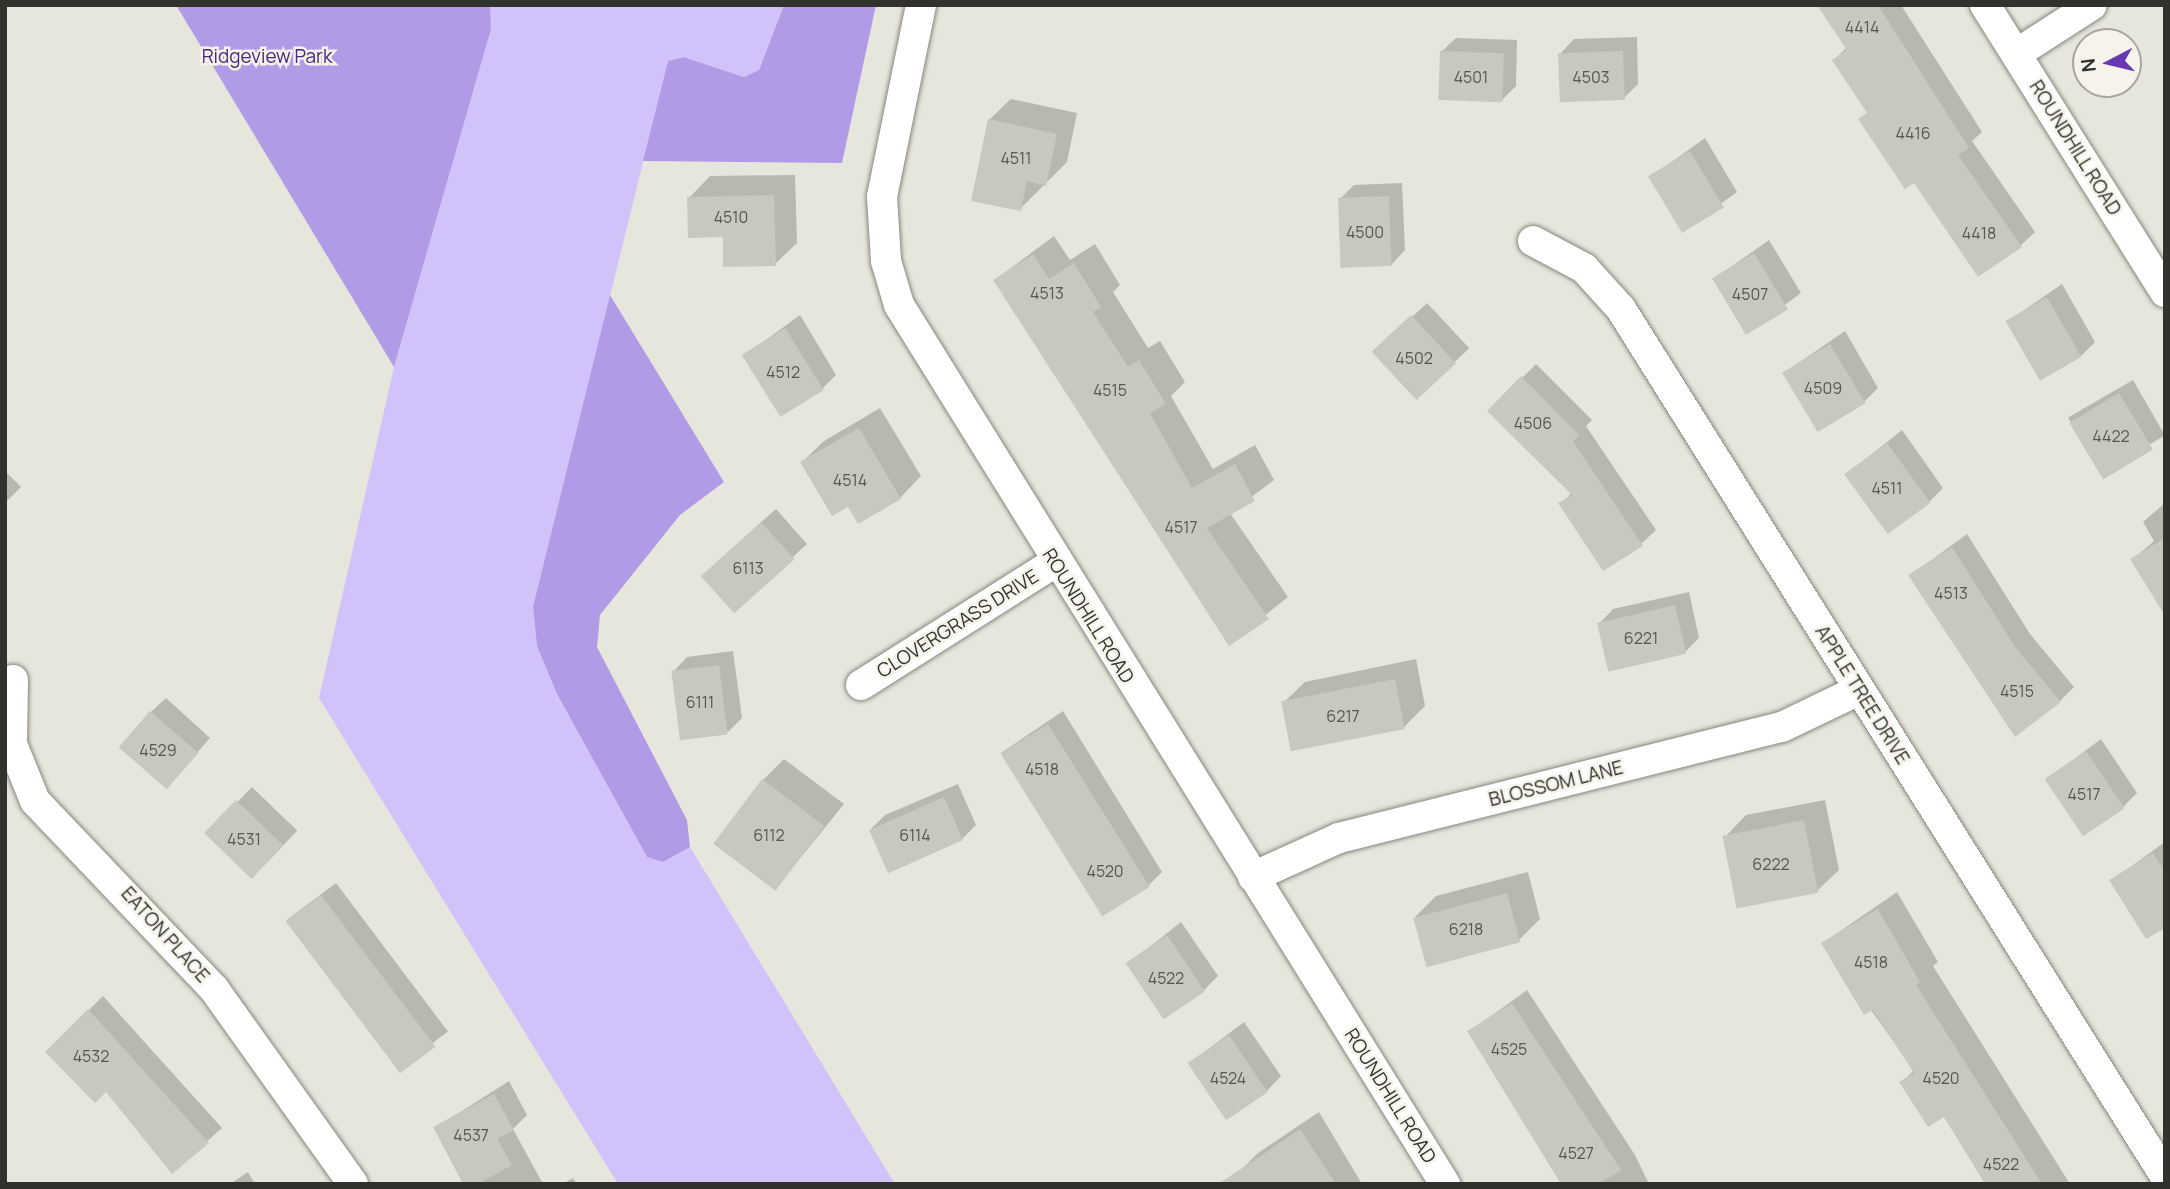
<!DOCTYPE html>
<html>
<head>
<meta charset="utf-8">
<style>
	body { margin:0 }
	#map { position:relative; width:2170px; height:1189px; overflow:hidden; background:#e7e6dd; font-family:Manrope,sans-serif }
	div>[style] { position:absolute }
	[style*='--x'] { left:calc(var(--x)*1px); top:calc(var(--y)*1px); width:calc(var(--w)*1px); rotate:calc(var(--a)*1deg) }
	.green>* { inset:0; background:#d1c2fa }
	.forest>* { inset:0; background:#b19be6 }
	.shadow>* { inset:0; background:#0003; transform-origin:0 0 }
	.building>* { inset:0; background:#c9c8bf; transform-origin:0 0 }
	.roads { filter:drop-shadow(0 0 2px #88867e) drop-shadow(0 0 2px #88867e) }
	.minor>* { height:30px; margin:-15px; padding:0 15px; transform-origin:15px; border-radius:15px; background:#fff }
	span { translate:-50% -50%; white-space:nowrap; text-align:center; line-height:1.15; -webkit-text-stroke:5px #f5f3ea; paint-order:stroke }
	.number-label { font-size:16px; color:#575752 }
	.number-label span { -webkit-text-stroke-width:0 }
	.park-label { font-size:19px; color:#4b287f }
	.street-label { font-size:19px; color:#31312d }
	.frame { position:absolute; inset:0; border:7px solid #31312d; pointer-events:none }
	.north { position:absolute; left:2072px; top:28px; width:70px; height:70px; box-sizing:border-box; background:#f5f3ea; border:2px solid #a7a59e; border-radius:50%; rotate:263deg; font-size:19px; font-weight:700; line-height:28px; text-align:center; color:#31312d }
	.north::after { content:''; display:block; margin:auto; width:24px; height:32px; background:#6838b0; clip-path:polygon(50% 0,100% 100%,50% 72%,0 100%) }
</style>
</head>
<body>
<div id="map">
	<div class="green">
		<div style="clip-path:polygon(490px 5px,784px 5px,759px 70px,744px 77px,685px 57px,668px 61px,533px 608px,537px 646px,557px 694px,647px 857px,663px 862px,690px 847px,895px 1184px,618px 1184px,319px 698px,394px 367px,491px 29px)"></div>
	</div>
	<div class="forest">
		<div style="clip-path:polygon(176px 5px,490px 5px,491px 29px,394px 367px)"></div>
		<div style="clip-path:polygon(784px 5px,876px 5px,842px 163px,643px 161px,668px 61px,684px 57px,744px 77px,759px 70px)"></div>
		<div style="clip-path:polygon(610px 295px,724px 482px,680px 515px,600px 615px,597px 647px,687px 820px,690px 847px,663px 862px,647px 857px,557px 694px,537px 646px,533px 607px)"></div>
	</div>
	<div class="shadow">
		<div style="clip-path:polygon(1819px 5px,1901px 5px,1982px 132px,1972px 141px,2035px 232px,2020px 246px,1915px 181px,1861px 119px,1868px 112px,1834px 60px,1847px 47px)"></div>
		<div style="clip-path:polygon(1637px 37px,1638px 84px,1624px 98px,1560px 54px,1574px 39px)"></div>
		<div style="clip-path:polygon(1456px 38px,1517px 40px,1516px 86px,1502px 100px,1441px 52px)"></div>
		<div style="clip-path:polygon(1011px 99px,1077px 113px,1067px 162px,1020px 209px,989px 120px)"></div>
		<div style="clip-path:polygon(1705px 138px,1737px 192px,1683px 231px,1651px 177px)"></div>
		<div style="clip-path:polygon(795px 175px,797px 243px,775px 264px,725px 236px,689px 198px,710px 176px)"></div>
		<div style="clip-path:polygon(1402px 183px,1405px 250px,1391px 265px,1340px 199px,1354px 185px)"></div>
		<div style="clip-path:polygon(1054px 236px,1070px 260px,1095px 244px,1120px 285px,1113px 292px,1148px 348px,1160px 341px,1185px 382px,1171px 396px,1213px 469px,1255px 445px,1274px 480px,1230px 513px,1288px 597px,1229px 644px,995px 280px)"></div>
		<div style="clip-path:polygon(1769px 240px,1801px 293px,1747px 333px,1714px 279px)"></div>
		<div style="clip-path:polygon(2062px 284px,2095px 342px,2081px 356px,2007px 322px)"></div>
		<div style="left:1427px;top:303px;width:62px;height:72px;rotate:47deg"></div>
		<div style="clip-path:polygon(800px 315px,836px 375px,822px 389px,745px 355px)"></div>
		<div style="clip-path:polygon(1845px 331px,1878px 388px,1864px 402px,1784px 373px)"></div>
		<div style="clip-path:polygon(1536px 364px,1592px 420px,1586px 426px,1656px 530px,1641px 544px,1561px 504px,1572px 492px,1489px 411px)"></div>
		<div style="left:2133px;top:380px;width:64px;height:75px;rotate:60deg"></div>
		<div style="clip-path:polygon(880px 408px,921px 476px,900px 498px,849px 504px,802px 462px,824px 441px)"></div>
		<div style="clip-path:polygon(1902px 430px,1943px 488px,1929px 502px,1847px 474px)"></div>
		<div style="clip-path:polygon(5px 471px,21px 487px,5px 503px)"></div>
		<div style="clip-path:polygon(2165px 503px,2165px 589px,2132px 560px,2154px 541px,2143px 522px)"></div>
		<div style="clip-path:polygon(776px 509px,807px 544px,734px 611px,717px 562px)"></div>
		<div style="clip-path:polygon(1967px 534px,2030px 634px,2074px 687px,2060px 701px,1911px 575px)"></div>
		<div style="clip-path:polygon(1689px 592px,1699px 638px,1685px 652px,1599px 624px,1613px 609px)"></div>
		<div style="clip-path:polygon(733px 651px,742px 718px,728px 732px,673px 672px,687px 657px)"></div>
		<div style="clip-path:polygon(1416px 659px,1425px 706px,1404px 727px,1283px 703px,1305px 682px)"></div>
		<div style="clip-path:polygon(166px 698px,210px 738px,180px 772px,151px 712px)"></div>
		<div style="clip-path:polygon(1063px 711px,1162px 872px,1148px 886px,1001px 753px)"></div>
		<div style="clip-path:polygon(2101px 739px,2137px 793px,2123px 807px,2047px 779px)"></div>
		<div style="clip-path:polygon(784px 759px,844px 804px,776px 888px,763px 780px)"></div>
		<div style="clip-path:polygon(958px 784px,976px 825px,962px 839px,870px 830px,885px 815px)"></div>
		<div style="left:252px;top:787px;width:63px;height:64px;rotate:44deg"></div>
		<div style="clip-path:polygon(1825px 800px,1839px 870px,1817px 891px,1725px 837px,1746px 815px)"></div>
		<div style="clip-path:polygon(2165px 842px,2165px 926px,2111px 881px)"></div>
		<div style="clip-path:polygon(1528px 872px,1540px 919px,1519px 940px,1415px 917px,1436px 896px)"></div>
		<div style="left:336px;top:883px;width:186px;height:62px;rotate:53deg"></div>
		<div style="clip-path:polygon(1897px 892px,1938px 962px,1933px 966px,2070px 1184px,1987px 1184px,1944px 1115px,1901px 1083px,1914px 1070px,1823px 943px)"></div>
		<div style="clip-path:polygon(1181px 922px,1218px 976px,1204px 990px,1128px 964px)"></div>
		<div style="clip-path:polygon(1527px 990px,1635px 1155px,1649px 1184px,1563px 1184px,1469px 1032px)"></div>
		<div style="clip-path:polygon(103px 996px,222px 1128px,173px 1172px,106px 1089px,47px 1052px)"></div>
		<div style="clip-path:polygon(1244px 1022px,1281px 1076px,1267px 1091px,1190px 1063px)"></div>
		<div style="clip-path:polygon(509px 1081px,527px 1115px,513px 1129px,543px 1184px,485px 1184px,435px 1128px)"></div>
		<div style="clip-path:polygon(1319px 1112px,1362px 1184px,1248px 1184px,1240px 1171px,1258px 1153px)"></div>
		<div style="clip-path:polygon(248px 1172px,255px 1184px,230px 1184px)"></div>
		<div style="clip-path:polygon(573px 1178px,577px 1184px,562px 1184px)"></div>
	</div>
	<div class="building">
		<div style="clip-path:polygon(1817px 5px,1878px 5px,1969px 148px,1958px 155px,2022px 247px,1978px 277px,1914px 183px,1905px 189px,1858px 119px,1867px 113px,1832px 60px,1847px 50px)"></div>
		<div style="left:1440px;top:51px;width:64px;height:49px;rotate:2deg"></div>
		<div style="left:1623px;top:51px;width:49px;height:65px;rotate:88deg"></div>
		<div style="clip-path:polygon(988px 119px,1057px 134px,1046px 186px,1027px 181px,1021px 211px,971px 201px)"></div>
		<div style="left:1690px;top:151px;width:66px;height:49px;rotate:59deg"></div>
		<div style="clip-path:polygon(774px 195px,776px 266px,723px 267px,723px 237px,688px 238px,687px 197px)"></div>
		<div style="left:1389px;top:196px;width:70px;height:51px;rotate:88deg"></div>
		<div style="left:1754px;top:253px;width:66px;height:49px;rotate:59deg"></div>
		<div style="clip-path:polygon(1033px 254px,1049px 279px,1074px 263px,1101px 307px,1093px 312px,1128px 367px,1139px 360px,1166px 404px,1150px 413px,1192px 488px,1235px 464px,1255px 501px,1207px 528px,1269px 619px,1229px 646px,993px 280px)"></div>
		<div style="left:2047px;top:297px;width:69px;height:48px;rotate:60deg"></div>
		<div style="left:1411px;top:315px;width:66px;height:54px;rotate:47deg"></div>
		<div style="left:785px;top:328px;width:73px;height:51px;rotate:58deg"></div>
		<div style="left:1830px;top:344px;width:69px;height:56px;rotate:59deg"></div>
		<div style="clip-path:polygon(1521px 376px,1579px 435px,1573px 441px,1643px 546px,1603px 571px,1558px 503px,1572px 495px,1487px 411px)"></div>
		<div style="left:2119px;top:393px;width:66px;height:58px;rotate:59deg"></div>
		<div style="clip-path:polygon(859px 428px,901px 499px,858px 524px,848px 507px,832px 516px,800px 462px)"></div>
		<div style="left:1887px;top:443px;width:74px;height:53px;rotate:54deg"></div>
		<div style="left:761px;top:522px;width:50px;height:81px;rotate:48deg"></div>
		<div style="clip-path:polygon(2165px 538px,2165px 616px,2130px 559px)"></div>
		<div style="clip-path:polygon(1952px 547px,2016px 648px,2061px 702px,2015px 737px,1908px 575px)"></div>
		<div style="left:1675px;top:605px;width:50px;height:80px;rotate:77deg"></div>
		<div style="left:719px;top:665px;width:70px;height:48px;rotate:83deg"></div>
		<div style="left:1395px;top:679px;width:51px;height:116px;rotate:79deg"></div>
		<div style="left:150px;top:711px;width:64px;height:48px;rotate:41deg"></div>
		<div style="left:1048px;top:724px;width:192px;height:56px;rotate:58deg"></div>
		<div style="left:2086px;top:751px;width:69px;height:50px;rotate:56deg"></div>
		<div style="left:762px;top:779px;width:78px;height:81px;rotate:37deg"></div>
		<div style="left:944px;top:797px;width:47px;height:82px;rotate:66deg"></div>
		<div style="left:236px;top:800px;width:66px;height:46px;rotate:44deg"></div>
		<div style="left:1804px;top:820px;width:74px;height:83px;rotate:79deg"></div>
		<div style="clip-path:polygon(2153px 853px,2165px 872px,2165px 928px,2146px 939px,2109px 880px)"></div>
		<div style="left:1507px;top:893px;width:51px;height:97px;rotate:75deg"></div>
		<div style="left:321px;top:895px;width:190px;height:44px;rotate:53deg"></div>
		<div style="clip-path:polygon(1878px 909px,1920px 982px,1916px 985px,2042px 1184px,1985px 1184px,1944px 1117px,1928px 1127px,1899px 1082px,1914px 1073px,1873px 1010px,1864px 1015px,1821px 943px)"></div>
		<div style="left:1167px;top:935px;width:68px;height:50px;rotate:56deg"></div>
		<div style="clip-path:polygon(1512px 1003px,1621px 1170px,1599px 1184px,1561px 1184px,1467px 1031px)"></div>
		<div style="clip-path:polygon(88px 1009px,209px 1143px,172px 1174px,106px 1092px,95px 1103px,45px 1052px)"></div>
		<div style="left:1229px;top:1035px;width:69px;height:50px;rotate:56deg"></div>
		<div style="clip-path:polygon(494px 1094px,514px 1130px,497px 1139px,512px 1165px,478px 1184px,463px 1184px,433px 1127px)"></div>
		<div style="clip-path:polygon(1300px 1129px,1336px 1184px,1218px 1184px,1265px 1153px)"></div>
	</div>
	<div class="roads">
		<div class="minor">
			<div style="--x:921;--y:5;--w:196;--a:101.5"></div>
			<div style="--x:882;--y:197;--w:64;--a:86.4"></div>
			<div style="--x:886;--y:261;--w:46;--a:73.5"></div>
			<div style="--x:899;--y:305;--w:1035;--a:58.15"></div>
			<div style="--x:1985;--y:5;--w:339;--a:57.9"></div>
			<div style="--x:2016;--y:54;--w:90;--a:-32.8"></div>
			<div style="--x:1533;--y:241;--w:58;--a:27.9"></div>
			<div style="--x:1584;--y:268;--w:55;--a:47.9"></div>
			<div style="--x:1621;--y:309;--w:1024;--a:57.89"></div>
			<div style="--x:13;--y:680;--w:64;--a:90.9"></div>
			<div style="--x:12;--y:744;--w:61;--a:68"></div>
			<div style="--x:35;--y:801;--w:260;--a:46.4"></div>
			<div style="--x:214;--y:989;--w:239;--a:54.5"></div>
			<div style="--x:861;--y:685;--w:228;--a:-32.3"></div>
			<div style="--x:1253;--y:877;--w:94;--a:-24.4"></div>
			<div style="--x:1339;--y:838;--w:457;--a:-14.1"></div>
			<div style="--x:1782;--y:727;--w:85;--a:-25.7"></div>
		</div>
	</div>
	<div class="number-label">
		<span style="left:1862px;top:27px">4414</span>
		<span style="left:1471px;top:77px">4501</span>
		<span style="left:1591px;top:77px">4503</span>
		<span style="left:1913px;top:133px">4416</span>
		<span style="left:1016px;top:158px">4511</span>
		<span style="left:731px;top:217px">4510</span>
		<span style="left:1365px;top:232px">4500</span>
		<span style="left:1979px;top:233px">4418</span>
		<span style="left:1047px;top:293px">4513</span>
		<span style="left:1750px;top:294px">4507</span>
		<span style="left:1414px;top:358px">4502</span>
		<span style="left:783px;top:372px">4512</span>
		<span style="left:1823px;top:388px">4509</span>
		<span style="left:1110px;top:390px">4515</span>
		<span style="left:1533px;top:423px">4506</span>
		<span style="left:2111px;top:436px">4422</span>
		<span style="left:850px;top:480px">4514</span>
		<span style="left:1887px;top:488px">4511</span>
		<span style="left:1181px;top:527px">4517</span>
		<span style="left:748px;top:568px">6113</span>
		<span style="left:1951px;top:593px">4513</span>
		<span style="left:1641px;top:638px">6221</span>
		<span style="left:2017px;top:691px">4515</span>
		<span style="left:700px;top:702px">6111</span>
		<span style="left:1343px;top:716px">6217</span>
		<span style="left:158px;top:750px">4529</span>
		<span style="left:1042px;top:769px">4518</span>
		<span style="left:2084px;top:794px">4517</span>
		<span style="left:769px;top:835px">6112</span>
		<span style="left:915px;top:835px">6114</span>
		<span style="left:244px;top:839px">4531</span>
		<span style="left:1771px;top:864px">6222</span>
		<span style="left:1105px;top:871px">4520</span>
		<span style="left:1466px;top:929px">6218</span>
		<span style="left:1871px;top:962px">4518</span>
		<span style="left:1166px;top:978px">4522</span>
		<span style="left:1509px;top:1049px">4525</span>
		<span style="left:91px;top:1056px">4532</span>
		<span style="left:1228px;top:1078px">4524</span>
		<span style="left:1941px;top:1078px">4520</span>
		<span style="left:471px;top:1135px">4537</span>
		<span style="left:1576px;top:1153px">4527</span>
		<span style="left:2001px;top:1164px">4522</span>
	</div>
	<div class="park-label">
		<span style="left:267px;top:57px">Ridgeview Park</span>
	</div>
	<div class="street-label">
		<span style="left:2075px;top:148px;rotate:58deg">ROUNDHILL ROAD</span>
		<span style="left:1088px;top:616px;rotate:58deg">ROUNDHILL ROAD</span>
		<span style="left:958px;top:624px;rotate:-32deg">CLOVERGRASS DRIVE</span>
		<span style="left:1862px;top:695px;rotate:58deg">APPLE TREE DRIVE</span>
		<span style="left:1556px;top:784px;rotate:-14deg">BLOSSOM LANE</span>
		<span style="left:165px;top:935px;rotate:48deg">EATON PLACE</span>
		<span style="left:1390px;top:1096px;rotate:58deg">ROUNDHILL ROAD</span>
	</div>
	<div class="frame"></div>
	<div class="north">N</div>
</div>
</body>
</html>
